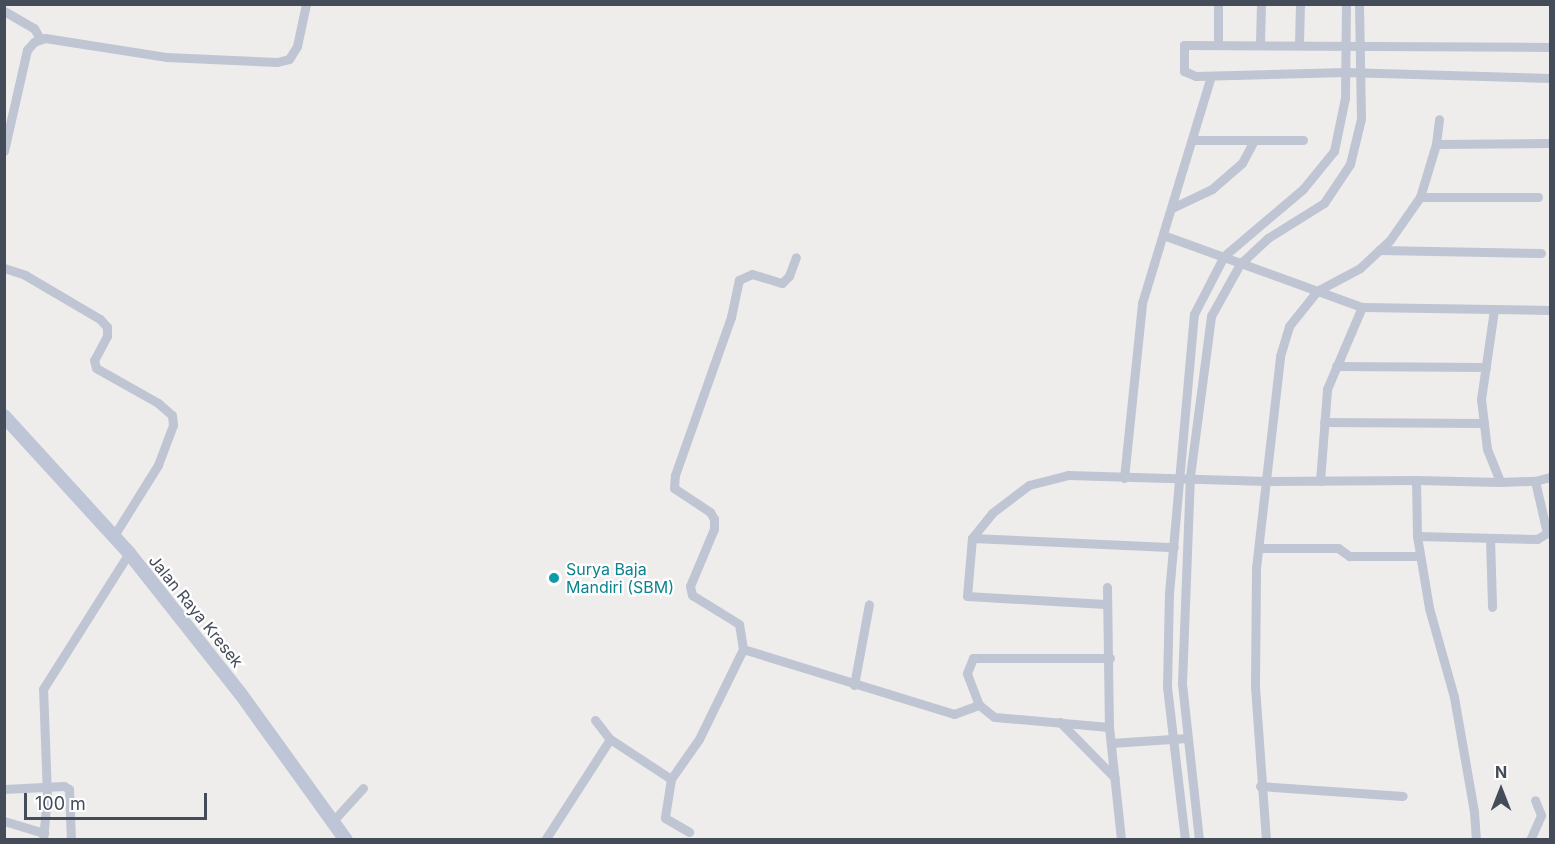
<!DOCTYPE html>
<html>
<head>
<meta charset="utf-8">
<style>
	body { margin:0 }
	#map { position:relative; width:1555px; height:844px; overflow:hidden; background:#efecec; font-family:Inter,sans-serif }
	div>[style] { position:absolute }
	[style*='--x'] { left:calc(var(--x)*1px); top:calc(var(--y)*1px); width:calc(var(--w)*1px); rotate:calc(var(--a)*1deg) }
	.street>* { height:9px; margin:-4.5px; padding:0 4.5px; transform-origin:4.5px; border-radius:4.5px; background:#bfc5d2 }
	.secondary>* { height:14px; margin:-7px; padding:0 7px; transform-origin:7px; border-radius:7px; background:#bec5d6 }
	.dots>* { width:16px; height:16px; translate:-50% -50%; box-sizing:border-box; border:3px solid #fff; border-radius:50% }
	span { translate:-50% -50%; white-space:nowrap; text-align:center; line-height:1.15; -webkit-text-stroke:4.5px #fff; paint-order:stroke }
	.culture-label { font-size:16px; color:#0d838f }
	.left { translate:0 -50%; text-align:left }
	.street-label { font-size:16px; color:#444b59 }
	.frame { position:absolute; inset:0; border:6px solid #444b59; pointer-events:none }
	.north { position:absolute; left:1471px; top:760px; width:60px; height:60px; -webkit-text-stroke:4px #fff; paint-order:stroke; rotate:0deg; font-size:16px; font-weight:700; line-height:24px; text-align:center; color:#444b59 }
	.north::after { content:''; display:block; margin:auto; width:21px; height:27px; background:#444b59; clip-path:polygon(50% 0,100% 100%,50% 72%,0 100%) }
	.scale { position:absolute; left:24px; top:793px; width:183px; height:27px; box-sizing:border-box; border:3px solid #444b59; border-top:0; padding-left:8px; font-size:18px; line-height:21px; white-space:nowrap; color:#444b59; -webkit-text-stroke:4px #fff; paint-order:stroke }
</style>
</head>
<body>
<div id="map">
	<div class="street">
		<div style="--x:1218;--y:4;--w:40;--a:90"></div>
		<div style="--x:4;--y:11;--w:34;--a:30"></div>
		<div style="--x:34;--y:28;--w:13;--a:61"></div>
		<div style="--x:1260;--y:44;--w:40;--a:-88.6"></div>
		<div style="--x:1299;--y:44;--w:40;--a:-88.6"></div>
		<div style="--x:1550;--y:47;--w:366;--a:-179.7"></div>
		<div style="--x:1184;--y:45;--w:26;--a:90"></div>
		<div style="--x:1184;--y:71;--w:13;--a:23"></div>
		<div style="--x:1196;--y:76;--w:149;--a:-1.5"></div>
		<div style="--x:1345;--y:72;--w:205;--a:1.7"></div>
		<div style="--x:1193;--y:140;--w:110;--a:0"></div>
		<div style="--x:1436;--y:144;--w:114;--a:-0.5"></div>
		<div style="--x:4;--y:151;--w:104;--a:-77.2"></div>
		<div style="--x:27;--y:50;--w:11;--a:-49"></div>
		<div style="--x:34;--y:42;--w:12;--a:-20"></div>
		<div style="--x:45;--y:38;--w:122;--a:8.9"></div>
		<div style="--x:166;--y:57;--w:111;--a:2.6"></div>
		<div style="--x:277;--y:62;--w:12;--a:-14"></div>
		<div style="--x:289;--y:59;--w:15;--a:-58"></div>
		<div style="--x:297;--y:46;--w:43;--a:-77.9"></div>
		<div style="--x:1420;--y:197;--w:118;--a:0"></div>
		<div style="--x:1172;--y:208;--w:44;--a:-25.4"></div>
		<div style="--x:1212;--y:189;--w:40;--a:-41"></div>
		<div style="--x:1242;--y:163;--w:26;--a:-62"></div>
		<div style="--x:1163;--y:235;--w:212;--a:19.9"></div>
		<div style="--x:1362;--y:307;--w:188;--a:0.9"></div>
		<div style="--x:1379;--y:250;--w:162;--a:1.1"></div>
		<div style="--x:4;--y:268;--w:22;--a:18"></div>
		<div style="--x:25;--y:275;--w:87;--a:30.4"></div>
		<div style="--x:100;--y:319;--w:11;--a:49"></div>
		<div style="--x:107;--y:327;--w:9;--a:90"></div>
		<div style="--x:107;--y:336;--w:27;--a:118"></div>
		<div style="--x:94;--y:360;--w:8;--a:76"></div>
		<div style="--x:96;--y:368;--w:71;--a:29.4"></div>
		<div style="--x:158;--y:403;--w:18;--a:41"></div>
		<div style="--x:172;--y:415;--w:10;--a:84"></div>
		<div style="--x:173;--y:425;--w:43;--a:110.6"></div>
		<div style="--x:158;--y:465;--w:85;--a:122"></div>
		<div style="--x:1494;--y:310;--w:90;--a:98.3"></div>
		<div style="--x:1481;--y:399;--w:50;--a:83.2"></div>
		<div style="--x:1487;--y:449;--w:35;--a:68"></div>
		<div style="--x:1336;--y:366;--w:150;--a:0.4"></div>
		<div style="--x:1324;--y:422;--w:160;--a:0.4"></div>
		<div style="--x:1124;--y:478;--w:176;--a:-84.1"></div>
		<div style="--x:1142;--y:303;--w:237;--a:-73.1"></div>
		<div style="--x:1320;--y:481;--w:92;--a:-85.6"></div>
		<div style="--x:1327;--y:389;--w:89;--a:-66.9"></div>
		<div style="--x:1535;--y:481;--w:16;--a:-15"></div>
		<div style="--x:1417;--y:536;--w:73;--a:80.5"></div>
		<div style="--x:1429;--y:608;--w:92;--a:74.3"></div>
		<div style="--x:1454;--y:697;--w:117;--a:80.1"></div>
		<div style="--x:1474;--y:812;--w:28;--a:86"></div>
		<div style="--x:972;--y:538;--w:202;--a:2.6"></div>
		<div style="--x:1490;--y:538;--w:69;--a:88.3"></div>
		<div style="--x:1259;--y:548;--w:79;--a:0"></div>
		<div style="--x:1338;--y:548;--w:14;--a:36"></div>
		<div style="--x:1349;--y:556;--w:71;--a:0"></div>
		<div style="--x:1107;--y:587;--w:140;--a:89.2"></div>
		<div style="--x:1109;--y:727;--w:114;--a:83.9"></div>
		<div style="--x:1105;--y:604;--w:138;--a:-176.7"></div>
		<div style="--x:967;--y:596;--w:58;--a:-85.1"></div>
		<div style="--x:972;--y:538;--w:32;--a:-51"></div>
		<div style="--x:992;--y:513;--w:46;--a:-37.1"></div>
		<div style="--x:1029;--y:485;--w:40;--a:-14.4"></div>
		<div style="--x:1068;--y:475;--w:199;--a:1.7"></div>
		<div style="--x:1267;--y:481;--w:149;--a:-0.4"></div>
		<div style="--x:1416;--y:480;--w:84;--a:1.4"></div>
		<div style="--x:1500;--y:482;--w:35;--a:-2"></div>
		<div style="--x:1535;--y:481;--w:53;--a:77"></div>
		<div style="--x:1547;--y:533;--w:12;--a:149"></div>
		<div style="--x:1537;--y:539;--w:120;--a:-178.6"></div>
		<div style="--x:1417;--y:536;--w:56;--a:-91"></div>
		<div style="--x:743;--y:649;--w:221;--a:17.1"></div>
		<div style="--x:954;--y:714;--w:27;--a:-20"></div>
		<div style="--x:854;--y:685;--w:82;--a:-79.5"></div>
		<div style="--x:595;--y:720;--w:24;--a:52"></div>
		<div style="--x:1060;--y:722;--w:78;--a:45.5"></div>
		<div style="--x:1109;--y:727;--w:115;--a:-175"></div>
		<div style="--x:994;--y:717;--w:19;--a:-141"></div>
		<div style="--x:979;--y:705;--w:34;--a:-111"></div>
		<div style="--x:967;--y:673;--w:16;--a:-68"></div>
		<div style="--x:973;--y:658;--w:137;--a:0"></div>
		<div style="--x:1111;--y:743;--w:76;--a:-3.8"></div>
		<div style="--x:671;--y:779;--w:39;--a:99"></div>
		<div style="--x:665;--y:818;--w:28;--a:30"></div>
		<div style="--x:1260;--y:786;--w:143;--a:4"></div>
		<div style="--x:4;--y:789;--w:60;--a:-2.9"></div>
		<div style="--x:64;--y:786;--w:6;--a:31"></div>
		<div style="--x:69;--y:789;--w:51;--a:87.8"></div>
		<div style="--x:4;--y:821;--w:42;--a:16.7"></div>
		<div style="--x:332;--y:822;--w:46;--a:-47.6"></div>
		<div style="--x:43;--y:840;--w:44;--a:-84.8"></div>
		<div style="--x:47;--y:796;--w:107;--a:-92.1"></div>
		<div style="--x:43;--y:689;--w:161;--a:-57.7"></div>
		<div style="--x:545;--y:840;--w:120;--a:-57.2"></div>
		<div style="--x:610;--y:739;--w:73;--a:33.3"></div>
		<div style="--x:671;--y:779;--w:49;--a:-55"></div>
		<div style="--x:699;--y:739;--w:100;--a:-63.9"></div>
		<div style="--x:743;--y:649;--w:25;--a:-99"></div>
		<div style="--x:739;--y:624;--w:55;--a:-148.3"></div>
		<div style="--x:692;--y:595;--w:9;--a:-103"></div>
		<div style="--x:690;--y:586;--w:62;--a:-67.2"></div>
		<div style="--x:714;--y:529;--w:10;--a:-90"></div>
		<div style="--x:714;--y:519;--w:8;--a:-120"></div>
		<div style="--x:710;--y:512;--w:43;--a:-146.3"></div>
		<div style="--x:674;--y:488;--w:13;--a:-86"></div>
		<div style="--x:675;--y:475;--w:168;--a:-70.5"></div>
		<div style="--x:731;--y:317;--w:38;--a:-78"></div>
		<div style="--x:739;--y:280;--w:14;--a:-25"></div>
		<div style="--x:752;--y:274;--w:31;--a:17"></div>
		<div style="--x:782;--y:283;--w:10;--a:-45"></div>
		<div style="--x:789;--y:276;--w:20;--a:-70"></div>
		<div style="--x:1185;--y:840;--w:154;--a:-96.7"></div>
		<div style="--x:1167;--y:687;--w:94;--a:-88.8"></div>
		<div style="--x:1169;--y:593;--w:280;--a:-84.9"></div>
		<div style="--x:1194;--y:314;--w:65;--a:-62.7"></div>
		<div style="--x:1224;--y:256;--w:104;--a:-40.3"></div>
		<div style="--x:1303;--y:189;--w:49;--a:-50.8"></div>
		<div style="--x:1334;--y:151;--w:54;--a:-78.3"></div>
		<div style="--x:1345;--y:98;--w:94;--a:-89.4"></div>
		<div style="--x:1199;--y:840;--w:158;--a:-96.2"></div>
		<div style="--x:1182;--y:683;--w:207;--a:-87.8"></div>
		<div style="--x:1190;--y:476;--w:161;--a:-82.5"></div>
		<div style="--x:1211;--y:316;--w:60;--a:-60.9"></div>
		<div style="--x:1240;--y:264;--w:38;--a:-43"></div>
		<div style="--x:1268;--y:238;--w:66;--a:-32"></div>
		<div style="--x:1324;--y:203;--w:47;--a:-56.3"></div>
		<div style="--x:1350;--y:164;--w:46;--a:-76.3"></div>
		<div style="--x:1361;--y:119;--w:115;--a:-91"></div>
		<div style="--x:1266;--y:840;--w:154;--a:-94.1"></div>
		<div style="--x:1255;--y:686;--w:118;--a:-89.5"></div>
		<div style="--x:1256;--y:568;--w:213;--a:-83.5"></div>
		<div style="--x:1280;--y:356;--w:31;--a:-73"></div>
		<div style="--x:1289;--y:326;--w:45;--a:-51.3"></div>
		<div style="--x:1317;--y:291;--w:49;--a:-28.1"></div>
		<div style="--x:1360;--y:268;--w:41;--a:-43"></div>
		<div style="--x:1390;--y:240;--w:52;--a:-55.1"></div>
		<div style="--x:1420;--y:197;--w:55;--a:-73.2"></div>
		<div style="--x:1436;--y:144;--w:25;--a:-83"></div>
		<div style="--x:1530;--y:840;--w:27;--a:-66"></div>
		<div style="--x:1541;--y:815;--w:16;--a:-112"></div>
	</div>
	<div class="secondary">
		<div style="--x:4;--y:416;--w:185;--a:47.6"></div>
		<div style="--x:129;--y:553;--w:179;--a:51.6"></div>
		<div style="--x:240;--y:693;--w:181;--a:54.2"></div>
	</div>
	<div class="dots">
		<div style="left:554px;top:578px;background:#0f9aa8"></div>
	</div>
	<div class="culture-label">
		<span class="left" style="left:566px;top:578px">Surya Baja<br>Mandiri (SBM)</span>
	</div>
	<div class="street-label">
		<span style="left:196px;top:611px;rotate:51deg">Jalan Raya Kresek</span>
	</div>
	<div class="frame"></div>
	<div class="north">N</div>
	<div class="scale">100 m</div>
</div>
</body>
</html>
